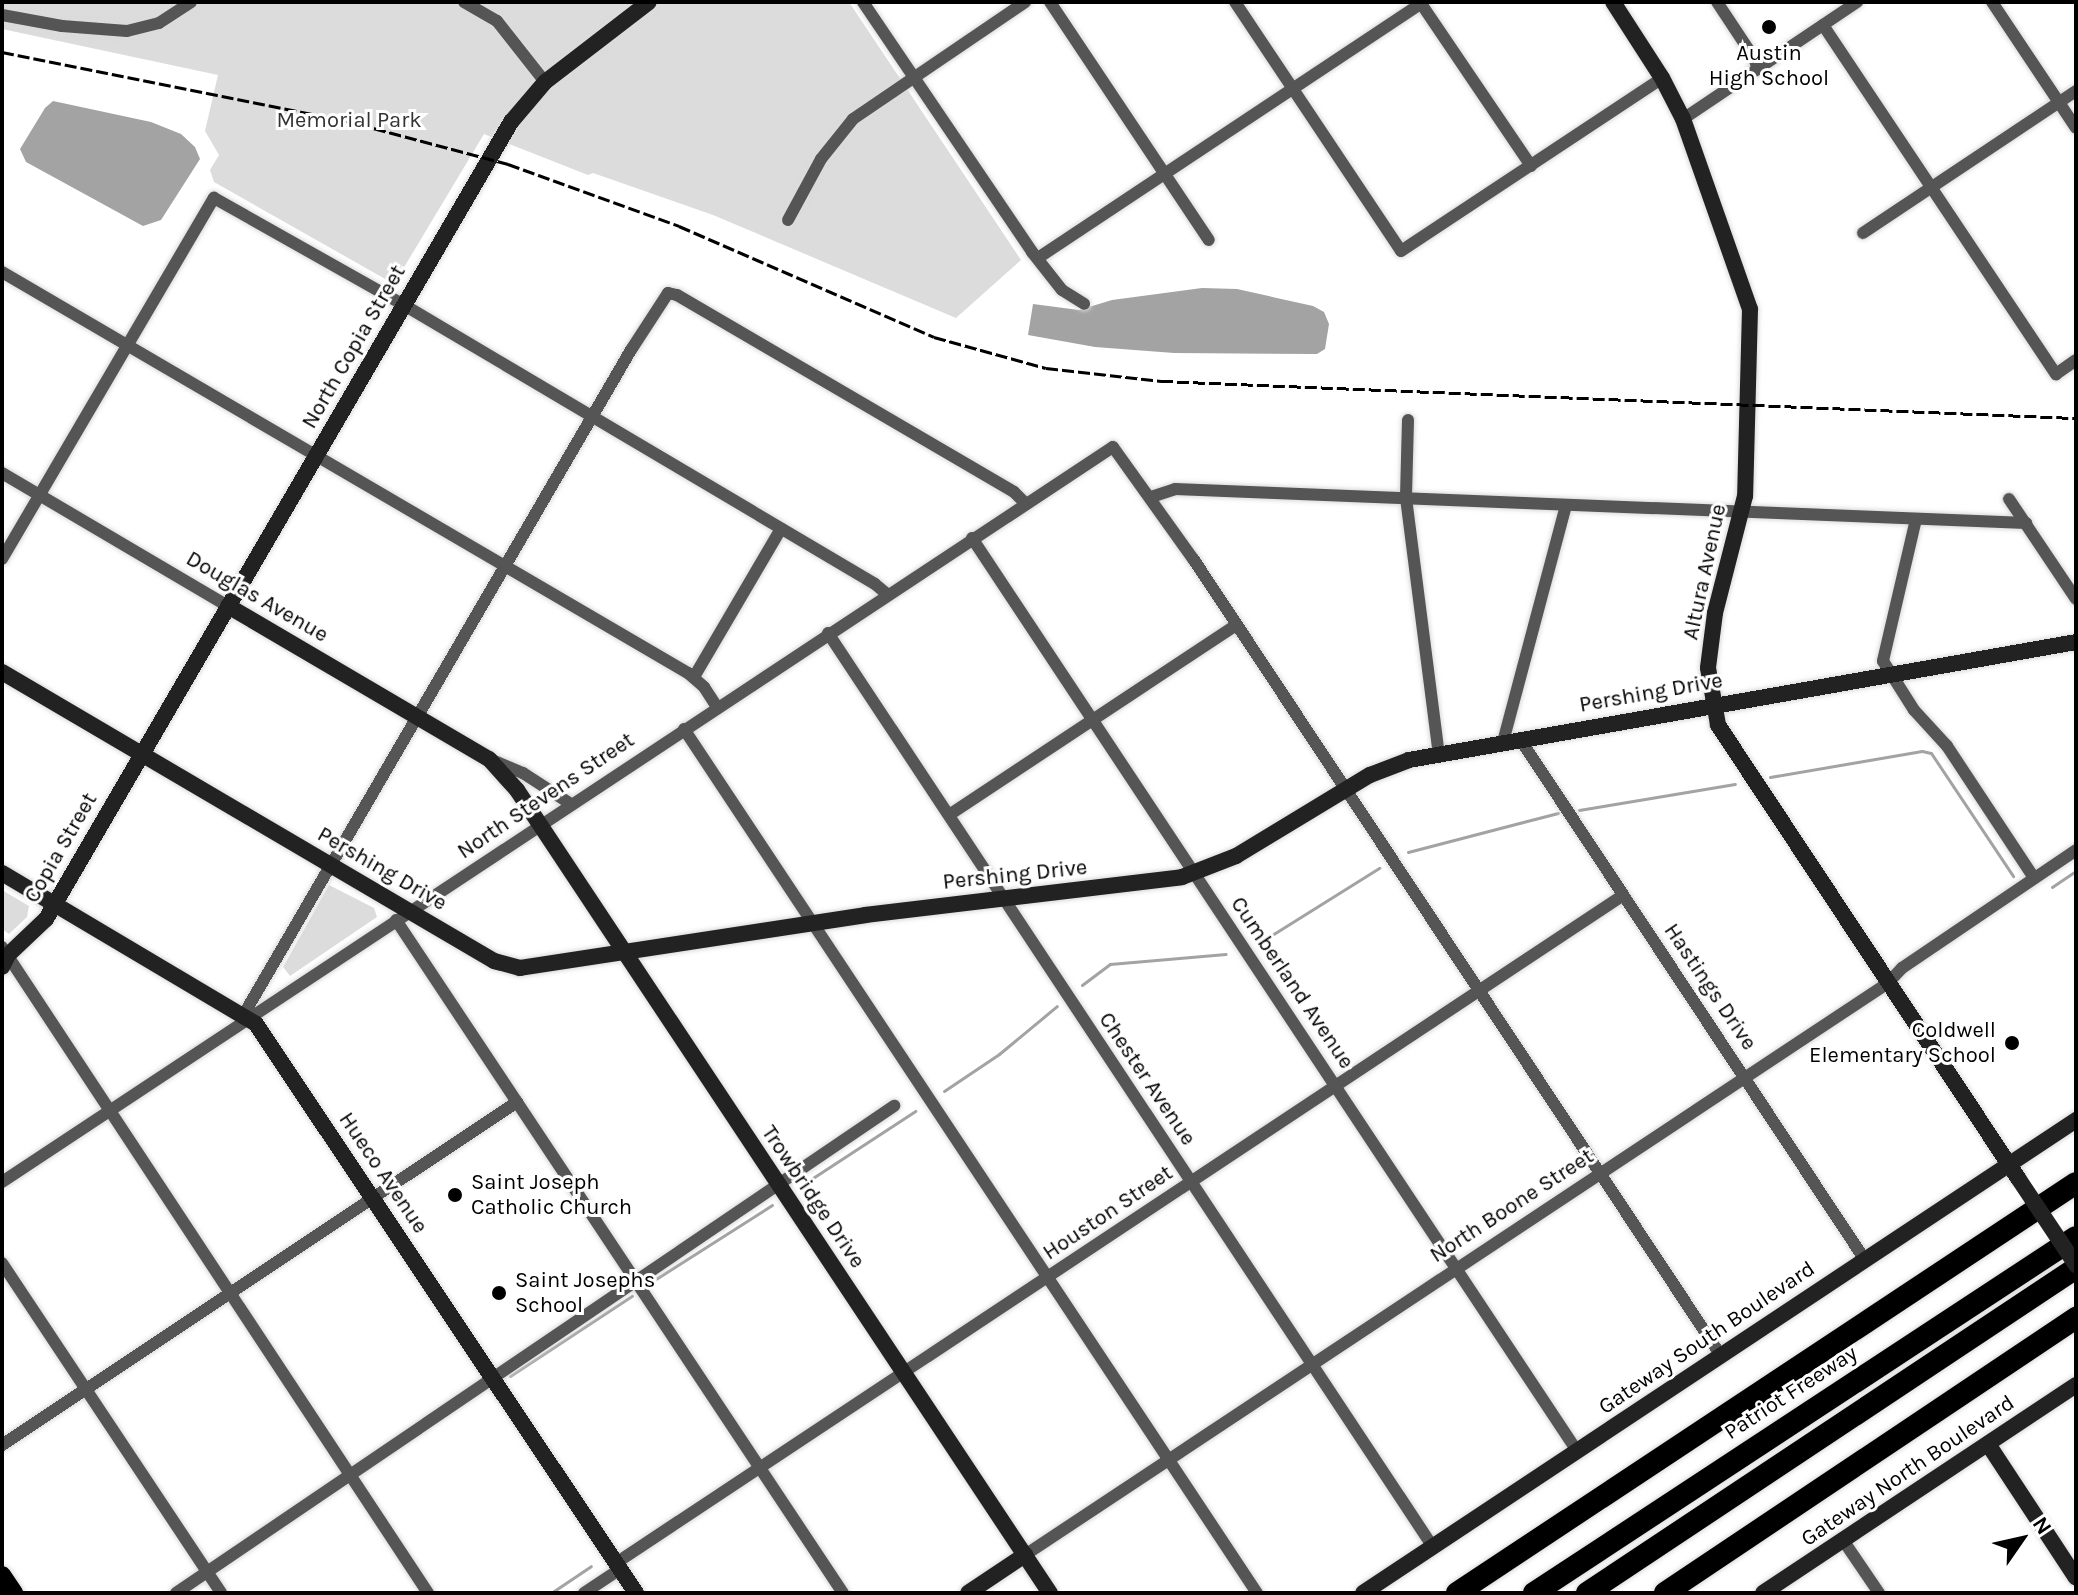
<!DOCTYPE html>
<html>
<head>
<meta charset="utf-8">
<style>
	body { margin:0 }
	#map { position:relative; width:2078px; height:1595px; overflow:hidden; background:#fff; font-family:Karla,sans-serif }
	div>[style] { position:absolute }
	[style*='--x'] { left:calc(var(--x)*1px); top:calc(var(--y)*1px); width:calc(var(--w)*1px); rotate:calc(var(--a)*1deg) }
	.green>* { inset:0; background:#dcdcdc }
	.water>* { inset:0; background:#a3a3a3 }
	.stream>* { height:3px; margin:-1.5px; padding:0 1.5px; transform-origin:1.5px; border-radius:1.5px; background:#a3a3a3 }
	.roads { filter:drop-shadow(0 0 2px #dbdbdb) drop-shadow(0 0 2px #dbdbdb) }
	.street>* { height:12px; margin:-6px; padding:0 6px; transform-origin:6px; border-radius:6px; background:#555 }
	.secondary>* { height:16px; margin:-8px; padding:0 8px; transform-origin:8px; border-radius:8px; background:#222 }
	.primary>* { height:18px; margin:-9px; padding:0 9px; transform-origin:9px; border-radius:9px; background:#000 }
	.highway>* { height:22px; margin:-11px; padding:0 11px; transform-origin:11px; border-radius:11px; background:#000 }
	.rail>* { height:3px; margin-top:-1.5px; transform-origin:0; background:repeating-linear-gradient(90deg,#000 0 12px,transparent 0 16px) }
	.secondary-bridge>* { height:16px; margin:-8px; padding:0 8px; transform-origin:8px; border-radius:8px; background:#222 }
	.dots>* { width:22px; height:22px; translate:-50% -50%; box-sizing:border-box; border:4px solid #fff; border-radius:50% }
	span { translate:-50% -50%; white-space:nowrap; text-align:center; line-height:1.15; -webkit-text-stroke:6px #fff; paint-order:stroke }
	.poi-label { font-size:22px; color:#000 }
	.right { translate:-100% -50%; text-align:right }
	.left { translate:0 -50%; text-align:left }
	.park-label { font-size:22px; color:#333 }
	.street-label { font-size:22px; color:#000 }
	.frame { position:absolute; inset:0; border:4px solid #000; pointer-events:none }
	.north { position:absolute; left:1982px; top:1499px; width:80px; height:80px; -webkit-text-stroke:6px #fff; paint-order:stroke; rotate:56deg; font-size:22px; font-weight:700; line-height:32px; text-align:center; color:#000 }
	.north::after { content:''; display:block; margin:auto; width:28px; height:36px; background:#000; clip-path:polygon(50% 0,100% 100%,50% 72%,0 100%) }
</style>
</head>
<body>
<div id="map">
	<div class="green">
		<div style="clip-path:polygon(2px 2px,849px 2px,1021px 260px,956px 318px,713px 215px,593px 173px,588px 175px,484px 134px,394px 284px,214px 182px,210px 170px,219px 155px,205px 131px,218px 75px,2px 29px)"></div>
		<div style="clip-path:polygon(329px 885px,374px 908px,377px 917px,290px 976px,283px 967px)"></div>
		<div style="clip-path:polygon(2px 890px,29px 906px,27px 917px,9px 934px,2px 929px)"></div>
	</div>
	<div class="water">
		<div style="clip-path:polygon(53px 101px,151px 122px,181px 134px,195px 147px,200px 159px,161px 220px,143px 226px,26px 162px,20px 149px,45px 108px)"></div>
		<div style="clip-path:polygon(1202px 288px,1237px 289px,1313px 306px,1324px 312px,1329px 324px,1325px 349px,1317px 354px,1174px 353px,1095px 347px,1028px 335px,1033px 304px,1079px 310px,1112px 300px)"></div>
	</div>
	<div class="stream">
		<div style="--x:1770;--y:777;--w:154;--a:-9.7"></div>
		<div style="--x:1922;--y:751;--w:9;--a:13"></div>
		<div style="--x:1931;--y:753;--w:148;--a:56.3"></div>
		<div style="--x:1579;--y:810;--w:158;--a:-9.5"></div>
		<div style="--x:1408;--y:852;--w:155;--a:-14.6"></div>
		<div style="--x:2052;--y:887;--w:29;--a:-34"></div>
		<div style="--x:1259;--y:943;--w:142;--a:-32"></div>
		<div style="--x:1082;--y:985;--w:35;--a:-37"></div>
		<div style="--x:1110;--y:964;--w:116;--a:-4.9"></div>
		<div style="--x:944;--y:1091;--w:66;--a:-33.9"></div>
		<div style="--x:999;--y:1054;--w:75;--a:-39.6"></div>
		<div style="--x:799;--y:1187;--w:139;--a:-33.2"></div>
		<div style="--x:648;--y:1284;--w:147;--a:-32.5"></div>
		<div style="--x:510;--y:1376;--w:146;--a:-33.3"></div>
		<div style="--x:551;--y:1593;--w:48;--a:-34"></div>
	</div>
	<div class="roads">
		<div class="street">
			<div style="--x:464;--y:2;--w:38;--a:30"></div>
			<div style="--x:497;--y:21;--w:78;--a:51.8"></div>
			<div style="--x:863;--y:2;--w:302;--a:55.9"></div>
			<div style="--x:1032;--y:252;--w:48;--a:51.7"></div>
			<div style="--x:1062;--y:290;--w:26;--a:32"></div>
			<div style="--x:1050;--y:2;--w:286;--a:56.3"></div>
			<div style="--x:1235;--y:2;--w:299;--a:56.3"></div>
			<div style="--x:1401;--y:251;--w:313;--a:-33.5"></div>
			<div style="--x:1420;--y:2;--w:198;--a:55.9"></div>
			<div style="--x:1717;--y:2;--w:67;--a:56.5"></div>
			<div style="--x:1754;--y:58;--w:12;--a:70"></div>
			<div style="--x:1992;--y:2;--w:151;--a:56.3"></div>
			<div style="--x:2;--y:15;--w:61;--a:10.4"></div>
			<div style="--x:62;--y:26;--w:65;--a:4.4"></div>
			<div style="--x:127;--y:31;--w:33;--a:-14"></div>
			<div style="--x:159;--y:23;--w:38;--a:-33"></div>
			<div style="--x:1823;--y:25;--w:420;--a:56.3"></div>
			<div style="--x:2056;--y:374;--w:24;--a:-35"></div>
			<div style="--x:1683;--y:119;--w:210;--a:-33.9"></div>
			<div style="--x:788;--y:220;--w:69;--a:-61.6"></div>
			<div style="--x:821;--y:159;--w:51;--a:-51.3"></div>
			<div style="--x:853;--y:119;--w:208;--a:-34.2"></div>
			<div style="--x:1863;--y:233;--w:256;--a:-33.7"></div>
			<div style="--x:1038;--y:258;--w:462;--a:-33.6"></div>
			<div style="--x:2;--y:272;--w:795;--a:30.31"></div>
			<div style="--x:688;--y:673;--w:21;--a:41"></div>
			<div style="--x:704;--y:687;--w:24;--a:57"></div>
			<div style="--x:1408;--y:420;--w:78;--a:91.5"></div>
			<div style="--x:1406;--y:498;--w:258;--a:82.7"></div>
			<div style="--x:2;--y:473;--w:262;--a:30.5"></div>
			<div style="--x:1151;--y:497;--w:25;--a:-18"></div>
			<div style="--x:1175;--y:489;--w:852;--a:2.29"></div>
			<div style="--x:2009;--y:499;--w:120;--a:56.2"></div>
			<div style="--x:1916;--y:519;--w:146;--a:103.1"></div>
			<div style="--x:1883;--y:661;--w:58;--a:57.7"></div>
			<div style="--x:1914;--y:710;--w:49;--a:47.5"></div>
			<div style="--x:1947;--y:746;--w:158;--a:56.6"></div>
			<div style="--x:972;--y:538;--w:1095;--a:56.47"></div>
			<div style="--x:2;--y:559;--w:419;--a:-59.6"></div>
			<div style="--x:214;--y:198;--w:218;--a:29.4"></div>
			<div style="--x:404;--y:305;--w:547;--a:30.64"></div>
			<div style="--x:875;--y:584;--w:16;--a:40"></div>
			<div style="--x:828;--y:633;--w:1096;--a:56.5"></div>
			<div style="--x:694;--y:677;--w:172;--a:-59.6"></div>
			<div style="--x:684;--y:729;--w:1037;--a:56.45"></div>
			<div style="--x:1520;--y:739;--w:625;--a:56.49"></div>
			<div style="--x:1503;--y:742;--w:245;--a:-75.1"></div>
			<div style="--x:492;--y:760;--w:34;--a:23"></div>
			<div style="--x:523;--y:773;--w:57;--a:32.9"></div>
			<div style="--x:949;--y:815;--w:344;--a:-33.5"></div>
			<div style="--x:396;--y:920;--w:808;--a:56.41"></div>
			<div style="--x:2;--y:947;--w:774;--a:56.6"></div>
			<div style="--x:244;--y:1014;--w:769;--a:-59.77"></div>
			<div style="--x:631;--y:350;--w:68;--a:-57"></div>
			<div style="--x:668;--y:293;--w:9;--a:13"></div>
			<div style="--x:677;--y:295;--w:390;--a:30.3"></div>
			<div style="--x:1014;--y:492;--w:16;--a:45"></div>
			<div style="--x:2;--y:1182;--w:1332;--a:-33.49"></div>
			<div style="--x:1113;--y:447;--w:139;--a:54.4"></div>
			<div style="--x:1194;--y:560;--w:955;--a:56.49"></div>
			<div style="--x:2;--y:1263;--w:396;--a:56.4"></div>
			<div style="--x:2;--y:1445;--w:619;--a:-33.66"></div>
			<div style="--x:1843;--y:1540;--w:64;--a:55.8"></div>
			<div style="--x:1025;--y:1555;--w:1035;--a:-33.54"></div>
			<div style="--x:1888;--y:983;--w:21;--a:-47"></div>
			<div style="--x:1902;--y:968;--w:210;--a:-34.1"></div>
			<div style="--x:616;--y:1563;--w:1207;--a:-33.55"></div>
			<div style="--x:176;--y:1593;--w:868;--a:-34.15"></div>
			<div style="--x:584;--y:1593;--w:43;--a:-33.7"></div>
		</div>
		<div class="secondary">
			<div style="--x:1613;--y:2;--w:90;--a:57.2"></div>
			<div style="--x:1662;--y:78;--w:46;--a:62.9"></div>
			<div style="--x:1683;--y:119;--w:201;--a:70.6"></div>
			<div style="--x:1750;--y:309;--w:187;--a:91.5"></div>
			<div style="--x:1745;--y:496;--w:121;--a:104.4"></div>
			<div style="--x:1715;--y:613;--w:55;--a:97.3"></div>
			<div style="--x:1708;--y:668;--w:58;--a:80"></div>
			<div style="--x:1718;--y:725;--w:543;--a:56.49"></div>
			<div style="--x:228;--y:606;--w:303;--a:30.4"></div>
			<div style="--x:489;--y:759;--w:42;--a:47.9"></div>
			<div style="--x:517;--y:790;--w:964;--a:56.43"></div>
			<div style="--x:2;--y:672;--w:571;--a:30.43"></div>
			<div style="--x:494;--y:961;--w:27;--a:15"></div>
			<div style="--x:520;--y:968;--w:349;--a:-8.7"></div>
			<div style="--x:865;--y:915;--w:319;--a:-6.8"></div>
			<div style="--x:1182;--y:877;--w:58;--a:-21.3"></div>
			<div style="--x:1236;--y:856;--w:157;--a:-31.2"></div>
			<div style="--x:1370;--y:775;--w:42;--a:-21"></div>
			<div style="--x:1409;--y:760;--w:677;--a:-10.03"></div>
			<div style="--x:2;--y:873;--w:295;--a:30.7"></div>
			<div style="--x:256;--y:1024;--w:684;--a:56.26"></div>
			<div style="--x:2;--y:967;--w:13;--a:-63"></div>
			<div style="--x:8;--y:955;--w:52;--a:-43.5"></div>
			<div style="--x:46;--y:919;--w:923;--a:-59.74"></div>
			<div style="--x:511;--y:122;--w:52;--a:-49.6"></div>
			<div style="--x:545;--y:82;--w:131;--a:-37.6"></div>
			<div style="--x:1988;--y:1444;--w:160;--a:56.7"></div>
			<div style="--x:968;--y:1593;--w:69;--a:-33.7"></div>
			<div style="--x:1363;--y:1593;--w:856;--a:-33.56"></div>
			<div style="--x:1763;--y:1593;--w:376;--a:-33.6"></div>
		</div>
		<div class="primary">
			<div style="--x:2;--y:1575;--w:22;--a:56"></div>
		</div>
		<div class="highway">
			<div style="--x:1457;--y:1593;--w:742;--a:-33.52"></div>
			<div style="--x:1534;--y:1593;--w:648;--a:-33.3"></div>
			<div style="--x:1587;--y:1593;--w:587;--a:-33.61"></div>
			<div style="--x:1665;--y:1593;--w:495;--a:-33.8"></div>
		</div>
	</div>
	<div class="rail">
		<div style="--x:2;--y:52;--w:348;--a:11.3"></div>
		<div style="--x:343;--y:120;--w:171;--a:14.9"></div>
		<div style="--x:508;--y:164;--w:182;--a:19.9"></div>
		<div style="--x:679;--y:226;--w:278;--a:23.5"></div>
		<div style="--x:934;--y:337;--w:116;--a:15.5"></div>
		<div style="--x:1046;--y:368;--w:116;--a:6.4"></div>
		<div style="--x:1161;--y:381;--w:916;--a:2.32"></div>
	</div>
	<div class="secondary-bridge">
		<div style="--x:2018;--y:1178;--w:105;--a:56.3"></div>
	</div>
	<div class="dots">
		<div style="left:1769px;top:27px;background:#000"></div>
		<div style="left:2012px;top:1043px;background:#000"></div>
		<div style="left:455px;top:1195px;background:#000"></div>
		<div style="left:499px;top:1293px;background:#000"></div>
	</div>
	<div class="poi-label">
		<span style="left:1769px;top:66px">Austin<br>High School</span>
		<span class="right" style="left:1996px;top:1043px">Coldwell<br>Elementary School</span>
		<span class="left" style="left:471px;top:1195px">Saint Joseph<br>Catholic Church</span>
		<span class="left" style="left:515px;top:1293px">Saint Josephs<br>School</span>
	</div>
	<div class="park-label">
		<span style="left:349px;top:121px">Memorial Park</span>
	</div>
	<div class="street-label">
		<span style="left:354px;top:347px;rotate:-60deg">North Copia Street</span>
		<span style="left:1705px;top:572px;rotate:-78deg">Altura Avenue</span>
		<span style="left:257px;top:597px;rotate:30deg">Douglas Avenue</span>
		<span style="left:1651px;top:693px;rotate:-10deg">Pershing Drive</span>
		<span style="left:546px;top:796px;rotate:-34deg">North Stevens Street</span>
		<span style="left:61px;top:848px;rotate:-60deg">Copia Street</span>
		<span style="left:382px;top:869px;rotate:30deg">Pershing Drive</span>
		<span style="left:1015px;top:875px;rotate:-6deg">Pershing Drive</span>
		<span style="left:1292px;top:983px;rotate:56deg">Cumberland Avenue</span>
		<span style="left:1710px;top:987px;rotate:56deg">Hastings Drive</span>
		<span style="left:1147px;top:1079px;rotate:56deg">Chester Avenue</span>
		<span style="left:383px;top:1173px;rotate:56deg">Hueco Avenue</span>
		<span style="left:813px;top:1197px;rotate:56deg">Trowbridge Drive</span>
		<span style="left:1512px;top:1206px;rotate:-33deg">North Boone Street</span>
		<span style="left:1108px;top:1213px;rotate:-34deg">Houston Street</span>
		<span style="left:1707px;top:1338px;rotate:-34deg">Gateway South Boulevard</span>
		<span style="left:1791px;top:1393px;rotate:-33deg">Patriot Freeway</span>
		<span style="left:1908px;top:1471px;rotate:-34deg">Gateway North Boulevard</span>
	</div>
	<div class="frame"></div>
	<div class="north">N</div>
</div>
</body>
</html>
